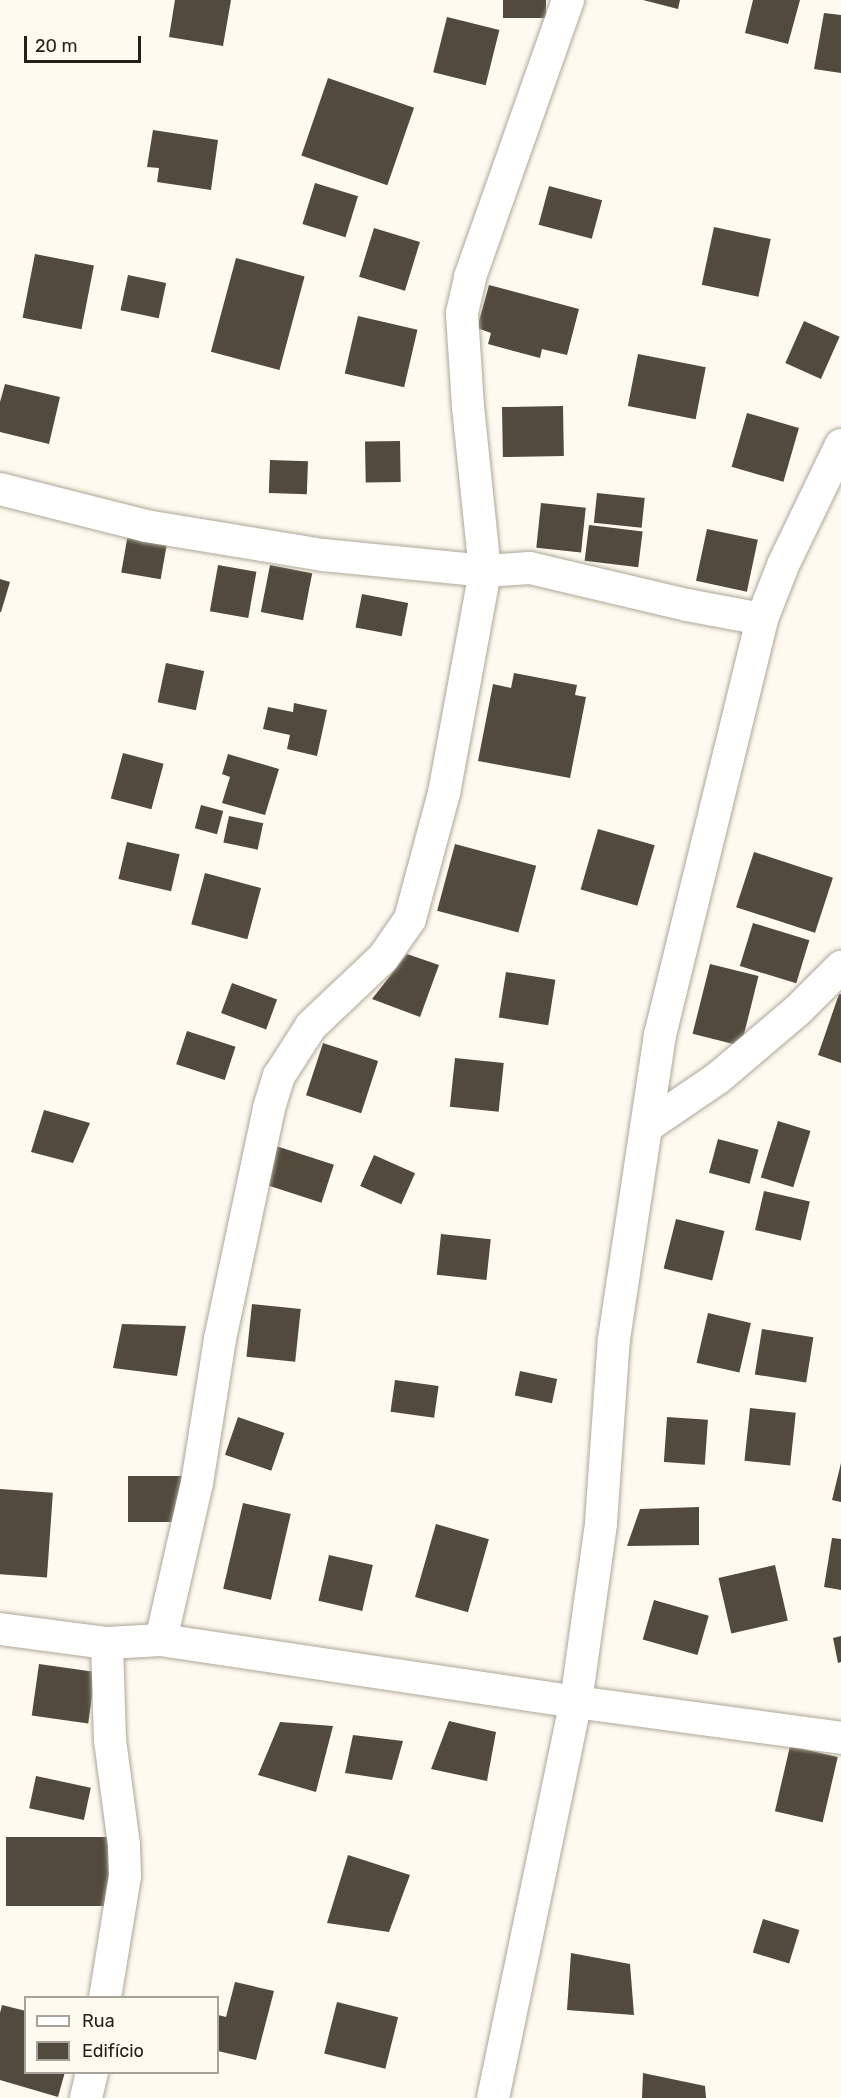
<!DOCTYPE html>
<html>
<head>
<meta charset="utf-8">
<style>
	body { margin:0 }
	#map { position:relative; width:841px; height:2098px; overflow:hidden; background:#fffaf0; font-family:Rubik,sans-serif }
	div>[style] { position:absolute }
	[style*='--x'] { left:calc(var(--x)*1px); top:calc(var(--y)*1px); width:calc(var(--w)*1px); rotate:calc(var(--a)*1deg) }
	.building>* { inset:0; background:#514a3d; transform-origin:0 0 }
	.roads { filter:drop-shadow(0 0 2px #aea798) drop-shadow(0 0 2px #aea798) }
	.street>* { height:32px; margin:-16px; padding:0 16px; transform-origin:16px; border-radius:16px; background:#fff }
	span { translate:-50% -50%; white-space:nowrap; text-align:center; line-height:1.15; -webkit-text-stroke:6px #fffaf0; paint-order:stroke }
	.legend { position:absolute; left:24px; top:1996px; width:195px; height:78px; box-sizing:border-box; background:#fffaf0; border:2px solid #a7a39b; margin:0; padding:8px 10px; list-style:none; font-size:18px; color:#24211c }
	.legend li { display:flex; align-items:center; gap:12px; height:30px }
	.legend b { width:30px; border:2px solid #a7a39b }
	.scale { position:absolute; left:24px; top:36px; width:117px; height:27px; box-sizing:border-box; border:3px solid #24211c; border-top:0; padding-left:8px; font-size:18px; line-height:21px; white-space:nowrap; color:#24211c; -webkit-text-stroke:4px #fffaf0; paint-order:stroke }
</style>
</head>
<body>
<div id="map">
	<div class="building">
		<div style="clip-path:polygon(175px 0,231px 0,223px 46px,169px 37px)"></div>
		<div style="left:503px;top:0;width:43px;height:18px"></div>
		<div style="clip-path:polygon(643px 0,680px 0,678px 9px)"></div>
		<div style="clip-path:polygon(753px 0,800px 0,788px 44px,745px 33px)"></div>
		<div style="clip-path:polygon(824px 13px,841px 15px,841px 73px,814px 69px)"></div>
		<div style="left:447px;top:17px;width:54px;height:57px;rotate:14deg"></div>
		<div style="left:328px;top:78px;width:91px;height:82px;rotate:19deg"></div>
		<div style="clip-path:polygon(153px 130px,218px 140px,211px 190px,157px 182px,159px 168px,147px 167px)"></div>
		<div style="left:315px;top:183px;width:45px;height:43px;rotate:17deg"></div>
		<div style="left:549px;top:186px;width:55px;height:40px;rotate:15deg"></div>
		<div style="left:714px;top:227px;width:58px;height:59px;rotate:12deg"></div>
		<div style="left:374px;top:228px;width:48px;height:51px;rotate:17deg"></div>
		<div style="left:35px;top:254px;width:60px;height:65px;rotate:11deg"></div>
		<div style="left:236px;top:258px;width:71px;height:97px;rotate:15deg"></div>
		<div style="left:128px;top:275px;width:39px;height:36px;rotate:12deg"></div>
		<div style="clip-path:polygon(489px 285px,579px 309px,567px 355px,542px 349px,540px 358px,488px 344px,491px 333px,477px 328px)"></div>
		<div style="left:358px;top:316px;width:61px;height:59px;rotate:13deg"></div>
		<div style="left:804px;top:321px;width:39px;height:46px;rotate:24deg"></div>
		<div style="left:638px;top:354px;width:69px;height:53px;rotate:11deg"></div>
		<div style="clip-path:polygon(5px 384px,60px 397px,49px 444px,0 432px,0 402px)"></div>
		<div style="left:563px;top:406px;width:50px;height:61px;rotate:89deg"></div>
		<div style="left:747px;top:413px;width:54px;height:56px;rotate:16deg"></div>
		<div style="left:400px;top:441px;width:41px;height:35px;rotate:89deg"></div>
		<div style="left:270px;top:460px;width:38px;height:33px;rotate:2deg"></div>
		<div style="left:597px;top:493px;width:48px;height:30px;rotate:6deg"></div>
		<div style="left:541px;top:503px;width:45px;height:45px;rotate:6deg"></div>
		<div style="left:589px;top:525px;width:54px;height:36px;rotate:7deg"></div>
		<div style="left:707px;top:529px;width:52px;height:53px;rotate:12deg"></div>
		<div style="left:128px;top:534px;width:40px;height:39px;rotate:10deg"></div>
		<div style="left:218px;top:565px;width:39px;height:47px;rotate:10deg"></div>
		<div style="left:270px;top:565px;width:43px;height:48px;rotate:11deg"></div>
		<div style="clip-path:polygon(0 579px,10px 582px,1px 612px,0 612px)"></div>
		<div style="left:362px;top:594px;width:47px;height:34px;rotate:11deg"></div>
		<div style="left:166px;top:663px;width:39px;height:40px;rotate:12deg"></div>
		<div style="clip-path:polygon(514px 673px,577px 685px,575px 695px,586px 697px,570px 778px,478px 761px,493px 684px,511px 688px)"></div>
		<div style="clip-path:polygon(294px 703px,327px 710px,317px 756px,287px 749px,290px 735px,263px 729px,268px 707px,293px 712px)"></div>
		<div style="left:123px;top:753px;width:42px;height:47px;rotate:15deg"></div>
		<div style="clip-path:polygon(228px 754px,279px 769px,265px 815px,222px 803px,230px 777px,222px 774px)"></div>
		<div style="left:201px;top:805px;width:23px;height:24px;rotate:15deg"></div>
		<div style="left:229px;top:816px;width:35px;height:27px;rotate:12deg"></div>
		<div style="left:598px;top:829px;width:59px;height:63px;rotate:16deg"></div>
		<div style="left:127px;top:842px;width:54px;height:38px;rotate:13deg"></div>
		<div style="left:455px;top:844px;width:84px;height:69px;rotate:15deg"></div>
		<div style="left:754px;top:852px;width:83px;height:58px;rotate:18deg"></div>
		<div style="left:205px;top:873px;width:58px;height:53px;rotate:15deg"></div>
		<div style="left:753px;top:923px;width:59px;height:45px;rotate:17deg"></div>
		<div style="clip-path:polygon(407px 954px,439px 965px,420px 1017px,372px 999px)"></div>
		<div style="left:710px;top:964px;width:50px;height:72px;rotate:14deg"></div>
		<div style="left:506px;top:972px;width:50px;height:46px;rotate:9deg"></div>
		<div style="left:232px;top:983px;width:48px;height:32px;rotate:20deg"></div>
		<div style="clip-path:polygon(839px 994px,841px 994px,841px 1063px,818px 1055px)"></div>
		<div style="left:187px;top:1031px;width:51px;height:35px;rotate:18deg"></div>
		<div style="left:323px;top:1043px;width:58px;height:55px;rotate:18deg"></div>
		<div style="left:455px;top:1058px;width:49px;height:49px;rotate:6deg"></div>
		<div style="clip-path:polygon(44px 1110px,90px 1123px,73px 1163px,31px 1152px)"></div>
		<div style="left:778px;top:1121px;width:34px;height:59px;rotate:17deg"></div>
		<div style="left:718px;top:1139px;width:42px;height:35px;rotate:15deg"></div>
		<div style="left:273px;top:1145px;width:64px;height:40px;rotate:18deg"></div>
		<div style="left:374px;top:1155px;width:45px;height:34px;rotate:24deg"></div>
		<div style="left:764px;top:1191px;width:47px;height:40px;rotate:13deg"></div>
		<div style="left:676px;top:1219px;width:50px;height:51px;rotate:14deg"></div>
		<div style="left:441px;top:1234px;width:50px;height:41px;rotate:6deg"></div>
		<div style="left:252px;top:1304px;width:49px;height:53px;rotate:6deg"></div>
		<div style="left:708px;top:1313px;width:44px;height:51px;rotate:13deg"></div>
		<div style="clip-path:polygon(122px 1324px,186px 1326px,177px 1376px,113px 1368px)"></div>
		<div style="left:762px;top:1329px;width:52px;height:46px;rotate:9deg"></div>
		<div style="left:520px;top:1371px;width:38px;height:25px;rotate:12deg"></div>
		<div style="left:395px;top:1380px;width:44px;height:32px;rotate:8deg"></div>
		<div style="left:750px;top:1408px;width:46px;height:53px;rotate:6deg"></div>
		<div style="left:238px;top:1417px;width:49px;height:40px;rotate:19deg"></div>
		<div style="left:667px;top:1417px;width:41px;height:45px;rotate:4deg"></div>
		<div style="clip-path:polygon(841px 1463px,841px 1502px,832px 1500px)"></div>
		<div style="left:128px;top:1476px;width:55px;height:46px"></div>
		<div style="left:0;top:1489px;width:53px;height:85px;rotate:4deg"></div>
		<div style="left:243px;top:1503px;width:49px;height:88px;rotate:13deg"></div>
		<div style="clip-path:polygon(699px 1507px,699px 1545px,627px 1546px,640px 1509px)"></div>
		<div style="left:436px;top:1524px;width:55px;height:76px;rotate:16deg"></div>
		<div style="clip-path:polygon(832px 1538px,841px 1539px,841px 1590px,824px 1587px)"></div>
		<div style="left:329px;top:1555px;width:45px;height:47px;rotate:13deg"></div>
		<div style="left:775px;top:1565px;width:57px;height:58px;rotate:77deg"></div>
		<div style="left:654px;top:1600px;width:57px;height:41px;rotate:16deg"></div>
		<div style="clip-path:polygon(841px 1636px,841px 1662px,838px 1663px,833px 1638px)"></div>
		<div style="left:39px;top:1664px;width:57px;height:52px;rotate:8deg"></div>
		<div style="clip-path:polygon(449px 1721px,496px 1732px,487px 1781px,431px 1769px)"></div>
		<div style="clip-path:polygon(280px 1722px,333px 1726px,316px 1792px,258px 1775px)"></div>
		<div style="clip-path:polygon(353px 1735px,403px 1741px,392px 1780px,345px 1773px)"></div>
		<div style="left:790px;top:1746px;width:49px;height:67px;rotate:13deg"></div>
		<div style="left:36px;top:1776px;width:56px;height:33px;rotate:12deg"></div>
		<div style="left:109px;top:1837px;width:69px;height:103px;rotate:90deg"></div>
		<div style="clip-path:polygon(348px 1855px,410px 1875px,389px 1932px,327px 1923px)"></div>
		<div style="left:763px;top:1919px;width:38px;height:35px;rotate:17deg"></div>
		<div style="clip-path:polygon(571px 1953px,630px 1964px,634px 2015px,567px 2010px)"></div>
		<div style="clip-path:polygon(235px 1982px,274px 1991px,256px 2060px,218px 2051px,218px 2015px,226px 2017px)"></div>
		<div style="left:337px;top:2002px;width:63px;height:53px;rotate:14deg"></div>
		<div style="clip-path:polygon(2px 2005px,26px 2011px,26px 2072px,65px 2072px,58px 2097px,0 2080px,0 2013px)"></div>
		<div style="clip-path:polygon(643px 2073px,705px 2086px,706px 2098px,642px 2098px)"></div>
	</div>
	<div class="roads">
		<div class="street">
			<div style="--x:0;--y:489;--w:151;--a:14.2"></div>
			<div style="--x:146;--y:526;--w:179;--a:9.3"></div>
			<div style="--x:323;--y:555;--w:163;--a:5.6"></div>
			<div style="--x:485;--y:571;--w:45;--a:-3.8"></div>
			<div style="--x:530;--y:568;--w:161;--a:13.3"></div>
			<div style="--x:687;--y:605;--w:76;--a:10.6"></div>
			<div style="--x:646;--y:1127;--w:87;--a:-34.2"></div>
			<div style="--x:718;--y:1078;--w:105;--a:-40.4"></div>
			<div style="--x:798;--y:1010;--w:61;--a:-45"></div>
			<div style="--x:0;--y:1629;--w:108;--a:7.5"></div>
			<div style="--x:107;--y:1643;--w:54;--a:-3.2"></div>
			<div style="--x:161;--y:1640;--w:420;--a:8.5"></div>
			<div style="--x:576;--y:1702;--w:267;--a:7.7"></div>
			<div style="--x:161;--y:1640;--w:161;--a:-77.1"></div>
			<div style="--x:197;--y:1483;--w:146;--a:-80.9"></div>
			<div style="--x:220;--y:1339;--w:236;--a:-78"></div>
			<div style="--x:269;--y:1108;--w:34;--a:-73"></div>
			<div style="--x:279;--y:1076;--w:59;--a:-57.4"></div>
			<div style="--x:311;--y:1026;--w:99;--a:-43.4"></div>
			<div style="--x:383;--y:958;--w:47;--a:-55.3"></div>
			<div style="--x:410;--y:919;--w:131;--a:-74.9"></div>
			<div style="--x:444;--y:793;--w:226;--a:-79.5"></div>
			<div style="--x:485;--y:571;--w:165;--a:-95.9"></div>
			<div style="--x:468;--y:407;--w:94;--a:-93.7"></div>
			<div style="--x:462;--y:313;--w:37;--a:-77"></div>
			<div style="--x:470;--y:277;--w:294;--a:-70.5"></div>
			<div style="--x:105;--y:1998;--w:124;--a:-80.7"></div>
			<div style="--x:125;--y:1876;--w:31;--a:-92"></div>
			<div style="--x:124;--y:1845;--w:106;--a:-97.6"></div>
			<div style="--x:110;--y:1740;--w:97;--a:-91.8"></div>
			<div style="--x:86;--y:2098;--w:27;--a:-77"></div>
			<div style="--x:493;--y:2098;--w:405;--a:-78.2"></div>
			<div style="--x:576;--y:1702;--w:181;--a:-82"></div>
			<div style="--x:601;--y:1523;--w:184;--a:-86"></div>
			<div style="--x:614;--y:1339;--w:307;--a:-81.4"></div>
			<div style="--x:660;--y:1035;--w:428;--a:-76.2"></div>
			<div style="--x:762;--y:619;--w:60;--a:-68.6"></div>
			<div style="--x:784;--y:563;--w:131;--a:-64.2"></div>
		</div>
	</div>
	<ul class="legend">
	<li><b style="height:8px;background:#fff"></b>Rua</li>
	<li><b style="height:16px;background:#514a3d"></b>Edifício</li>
	</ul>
	<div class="scale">20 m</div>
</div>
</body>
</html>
